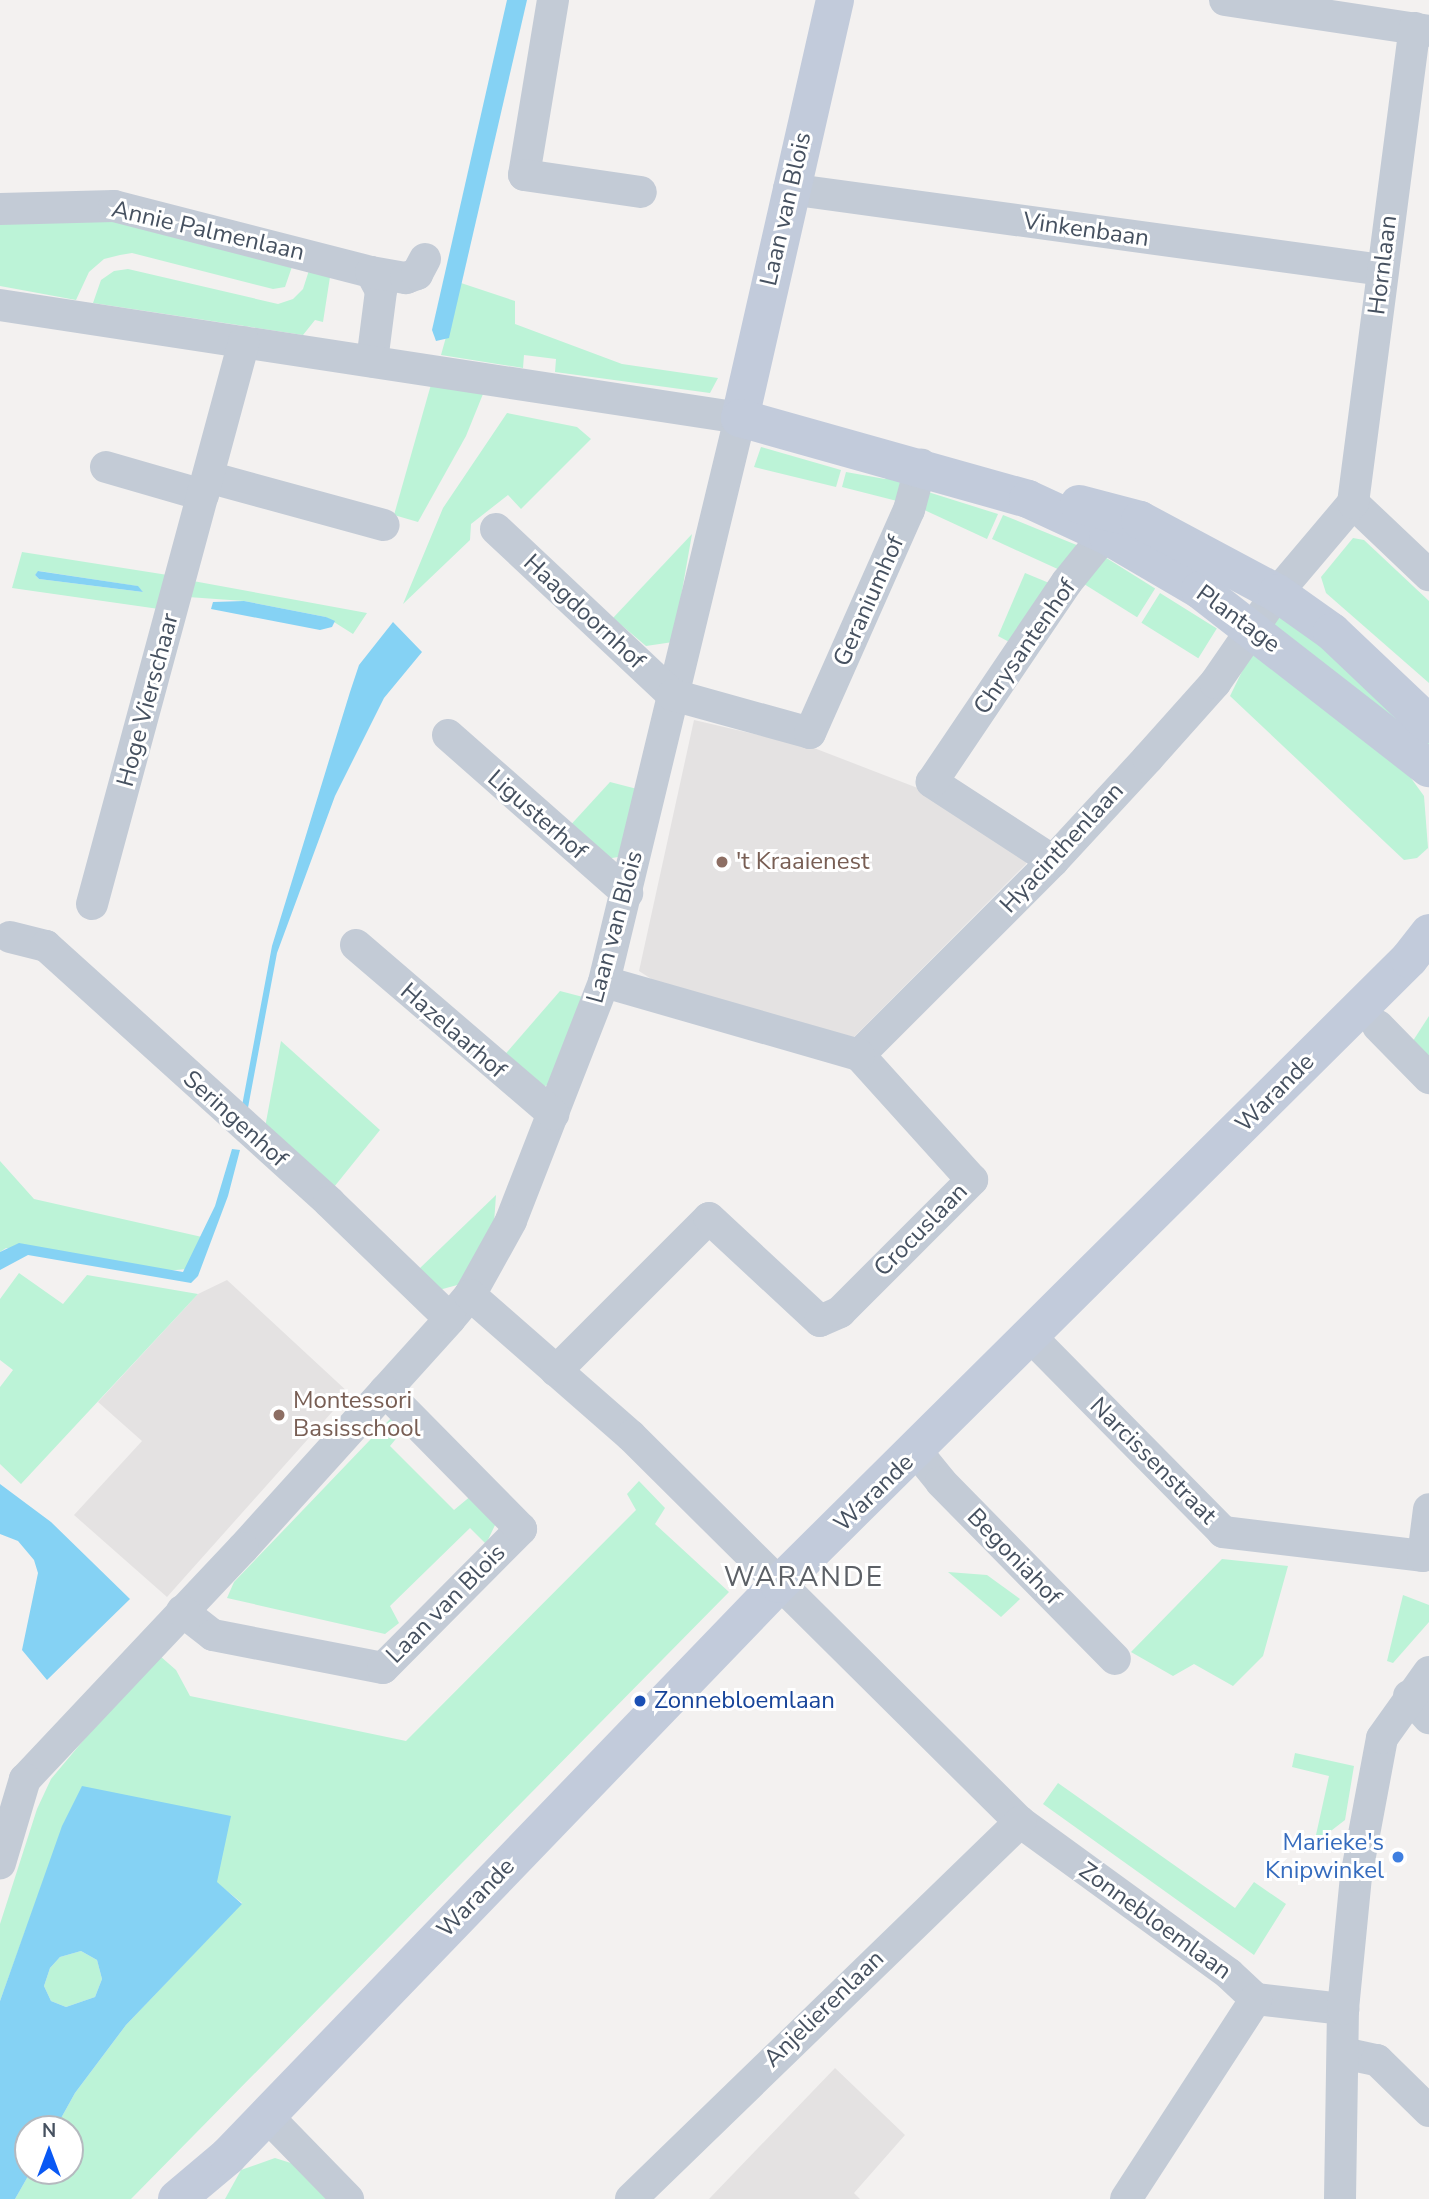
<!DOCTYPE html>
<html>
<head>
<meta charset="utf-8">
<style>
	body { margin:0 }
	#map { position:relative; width:1429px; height:2199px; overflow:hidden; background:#f3f1f0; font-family:"Nunito Sans",sans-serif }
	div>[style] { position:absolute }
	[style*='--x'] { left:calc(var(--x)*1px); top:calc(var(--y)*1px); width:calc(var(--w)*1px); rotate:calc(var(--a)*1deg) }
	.education>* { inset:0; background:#e4e2e2 }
	.green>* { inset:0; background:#bcf3d7; transform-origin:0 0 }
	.water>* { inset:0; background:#85d2f4 }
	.street>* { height:32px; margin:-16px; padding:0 16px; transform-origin:16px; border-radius:16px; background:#c3cbd6 }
	.secondary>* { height:38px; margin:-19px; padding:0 19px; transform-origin:19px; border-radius:19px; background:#c2cbdb }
	.dots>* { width:19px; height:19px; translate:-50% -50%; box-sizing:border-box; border:4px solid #fff; border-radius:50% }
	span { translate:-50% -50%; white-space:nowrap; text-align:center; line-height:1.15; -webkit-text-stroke:6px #fff; paint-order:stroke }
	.street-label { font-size:24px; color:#465160 }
	.education-label { font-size:24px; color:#785e54 }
	.left { translate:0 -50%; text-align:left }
	.transit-label { font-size:24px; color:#164399 }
	.shop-label { font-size:24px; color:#366cbe }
	.right { translate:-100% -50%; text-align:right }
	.quarter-label { font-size:28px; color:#5c6066; letter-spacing:2px }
	.north { position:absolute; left:14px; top:2115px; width:70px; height:70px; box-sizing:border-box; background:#fff; border:2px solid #b5b9bf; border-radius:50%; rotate:0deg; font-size:19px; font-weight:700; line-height:28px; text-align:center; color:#465160 }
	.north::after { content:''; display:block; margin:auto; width:24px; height:32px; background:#0958f4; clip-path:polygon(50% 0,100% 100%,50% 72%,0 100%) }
</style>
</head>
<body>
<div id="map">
	<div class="education">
		<div style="clip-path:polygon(694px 720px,814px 748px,928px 792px,1026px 854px,1026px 864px,852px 1039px,656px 982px,639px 971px)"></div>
		<div style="clip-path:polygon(227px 1280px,349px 1393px,167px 1597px,74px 1515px,142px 1441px,98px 1402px,198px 1294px)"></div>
		<div style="clip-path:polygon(835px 2068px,905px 2135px,854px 2193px,860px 2199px,709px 2199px)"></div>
	</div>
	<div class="green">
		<div style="clip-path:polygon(0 214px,89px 214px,295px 258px,285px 287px,273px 289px,132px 253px,120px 255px,104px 259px,89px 272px,76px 300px,0 286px)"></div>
		<div style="clip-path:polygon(311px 264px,330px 277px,323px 322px,315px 320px,303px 335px,93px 303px,101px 280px,114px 271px,128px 269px,278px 304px,293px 299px,303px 289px)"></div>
		<div style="clip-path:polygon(461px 283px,515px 301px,515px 324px,622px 364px,718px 378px,710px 393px,555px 372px,556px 359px,524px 355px,523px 368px,441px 355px)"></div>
		<div style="clip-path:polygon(432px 381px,485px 389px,466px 436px,418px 522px,394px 515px)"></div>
		<div style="clip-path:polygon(507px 413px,577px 427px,591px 439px,521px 509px,508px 495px,471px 524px,470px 540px,403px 604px,443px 508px)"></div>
		<div style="clip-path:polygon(761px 447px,841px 470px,836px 487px,754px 467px)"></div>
		<div style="clip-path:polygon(846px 472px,885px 479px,892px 473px,908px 478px,901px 502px,842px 487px)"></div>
		<div style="clip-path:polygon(928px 492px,998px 514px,987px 539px,920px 508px)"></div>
		<div style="clip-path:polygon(1003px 515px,1079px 546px,1062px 571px,992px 539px)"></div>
		<div style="clip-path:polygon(692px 534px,673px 642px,646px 646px,613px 618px)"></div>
		<div style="clip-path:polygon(1353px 538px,1364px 540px,1429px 601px,1429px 683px,1326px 593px,1321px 577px)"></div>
		<div style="clip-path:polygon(evenodd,22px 552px,174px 576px,166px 610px,12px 588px,22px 552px,39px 571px,137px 586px,143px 592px,39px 579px,35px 575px,39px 571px)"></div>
		<div style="left:1100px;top:554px;width:65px;height:34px;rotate:32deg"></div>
		<div style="clip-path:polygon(1025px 573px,1054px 585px,1013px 644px,998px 636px)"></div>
		<div style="clip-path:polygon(193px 581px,367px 613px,353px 634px,326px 617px,244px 601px,188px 597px)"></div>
		<div style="left:1160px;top:593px;width:67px;height:35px;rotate:32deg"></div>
		<div style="clip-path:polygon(1283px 614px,1429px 738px,1429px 755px,1269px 628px,1271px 618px)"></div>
		<div style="clip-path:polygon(1254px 647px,1400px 763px,1424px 796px,1428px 848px,1417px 858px,1404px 860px,1230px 696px)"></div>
		<div style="clip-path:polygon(610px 782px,641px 790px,624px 856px,600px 860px,566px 830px)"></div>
		<div style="clip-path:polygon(560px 991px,583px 997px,548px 1085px,539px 1088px,501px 1059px)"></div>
		<div style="clip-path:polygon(1429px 1016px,1429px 1066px,1409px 1047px)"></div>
		<div style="clip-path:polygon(281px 1041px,380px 1130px,330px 1192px,264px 1133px)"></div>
		<div style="clip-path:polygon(0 1161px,34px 1199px,202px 1237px,187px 1269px,165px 1271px,6px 1248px,0 1252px)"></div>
		<div style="clip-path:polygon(496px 1195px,494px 1223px,461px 1284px,439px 1290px,419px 1269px)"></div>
		<div style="clip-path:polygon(19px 1273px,63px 1304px,87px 1275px,198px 1294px,21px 1484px,0 1464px,0 1387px,13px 1370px,0 1360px,0 1299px)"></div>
		<div style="clip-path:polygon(392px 1417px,404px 1429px,390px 1446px,454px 1510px,472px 1495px,496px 1523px,486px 1544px,470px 1528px,390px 1606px,399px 1623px,385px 1634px,227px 1598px,234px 1582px)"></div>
		<div style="clip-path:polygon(639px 1481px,665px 1508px,655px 1524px,729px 1592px,131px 2199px,15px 2199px,31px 2171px,70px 2171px,70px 2129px,55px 2129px,75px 2093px,126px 2025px,242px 1903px,217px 1883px,65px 1821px,0 2001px,0 1924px,37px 1809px,51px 1779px,134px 1680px,160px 1656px,176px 1670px,190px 1696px,406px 1741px,636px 1510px,627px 1494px)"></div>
		<div style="clip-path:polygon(1222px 1559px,1288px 1566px,1263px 1656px,1233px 1686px,1194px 1664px,1173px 1676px,1131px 1652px)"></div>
		<div style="clip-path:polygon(948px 1572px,987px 1575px,1020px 1599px,1001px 1617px)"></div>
		<div style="clip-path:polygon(1403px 1595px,1429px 1605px,1429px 1622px,1393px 1663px,1387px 1661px)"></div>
		<div style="clip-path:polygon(1295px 1753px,1354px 1766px,1345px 1820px,1314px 1844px,1329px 1776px,1292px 1767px)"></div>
		<div style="clip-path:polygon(1058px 1783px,1235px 1908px,1254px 1882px,1286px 1904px,1254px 1955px,1043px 1804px)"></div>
		<div style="clip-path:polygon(81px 1951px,97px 1960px,102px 1979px,95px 1997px,66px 2007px,51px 2001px,44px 1986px,50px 1968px,60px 1957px)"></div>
		<div style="clip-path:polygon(275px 2158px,294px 2164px,328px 2199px,225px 2199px,241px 2170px)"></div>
	</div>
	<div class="water">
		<div style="clip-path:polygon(507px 0,527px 0,449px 338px,436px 341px,432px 330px)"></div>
		<div style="clip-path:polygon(38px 571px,138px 586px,143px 592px,39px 579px,35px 575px)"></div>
		<div style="clip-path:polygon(244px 601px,326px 617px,335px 621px,332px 627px,320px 630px,211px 609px,213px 602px)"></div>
		<div style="clip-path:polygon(393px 622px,422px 652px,384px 698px,335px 796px,277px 953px,247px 1113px,241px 1111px,272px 946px,350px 692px,359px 665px)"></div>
		<div style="clip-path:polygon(232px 1149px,240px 1150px,228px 1196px,198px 1276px,191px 1283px,28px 1255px,0 1270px,0 1252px,19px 1243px,183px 1272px,215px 1206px)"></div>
		<div style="clip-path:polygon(0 1484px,51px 1522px,130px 1599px,47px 1680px,22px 1650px,38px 1573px,34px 1560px,18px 1541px,0 1534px)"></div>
		<div style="clip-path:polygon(evenodd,82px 1786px,231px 1816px,217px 1882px,242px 1904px,126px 2025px,75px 2093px,55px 2129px,28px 2129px,31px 2171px,15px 2199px,0 2199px,0 2001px,62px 1826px,82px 1786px,81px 1951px,97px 1960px,102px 1979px,95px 1997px,66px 2007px,51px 2001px,44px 1986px,50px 1968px,60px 1957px,81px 1951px)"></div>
	</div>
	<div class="street">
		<div style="--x:553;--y:0;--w:177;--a:99.4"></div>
		<div style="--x:524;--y:175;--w:118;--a:8.3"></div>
		<div style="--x:1225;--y:0;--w:206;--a:8.6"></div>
		<div style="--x:789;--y:189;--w:599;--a:7.77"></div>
		<div style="--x:0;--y:209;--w:114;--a:-1.5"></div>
		<div style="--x:114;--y:206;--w:265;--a:14.4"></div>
		<div style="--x:371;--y:272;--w:21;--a:62"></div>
		<div style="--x:381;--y:291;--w:71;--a:97.3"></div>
		<div style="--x:371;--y:272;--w:36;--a:10"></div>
		<div style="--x:406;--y:278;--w:12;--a:-20"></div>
		<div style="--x:417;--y:274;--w:17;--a:-62"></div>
		<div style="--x:0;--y:305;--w:749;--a:8.68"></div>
		<div style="--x:740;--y:418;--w:580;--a:103.56"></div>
		<div style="--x:604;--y:982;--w:256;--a:111.3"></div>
		<div style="--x:511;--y:1221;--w:85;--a:119"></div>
		<div style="--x:470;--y:1295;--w:31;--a:130"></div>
		<div style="--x:450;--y:1319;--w:309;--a:132.1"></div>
		<div style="--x:243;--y:1548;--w:318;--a:133.3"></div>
		<div style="--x:25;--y:1779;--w:88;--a:106.6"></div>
		<div style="--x:106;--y:467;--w:101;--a:16.1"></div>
		<div style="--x:208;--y:477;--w:182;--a:15.3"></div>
		<div style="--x:1353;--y:503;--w:105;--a:43.5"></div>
		<div style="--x:496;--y:529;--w:243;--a:43.2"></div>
		<div style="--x:673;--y:695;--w:142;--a:15.5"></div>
		<div style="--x:810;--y:733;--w:244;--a:-66.1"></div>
		<div style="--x:909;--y:510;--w:47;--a:-75.1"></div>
		<div style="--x:448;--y:735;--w:239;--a:41.4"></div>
		<div style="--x:1053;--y:861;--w:145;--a:-146.9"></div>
		<div style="--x:932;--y:782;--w:241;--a:-56"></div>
		<div style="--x:1067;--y:582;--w:85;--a:-51.2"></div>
		<div style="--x:92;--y:904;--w:582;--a:-74.87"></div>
		<div style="--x:10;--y:937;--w:37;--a:14"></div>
		<div style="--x:46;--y:946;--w:382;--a:42.1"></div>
		<div style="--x:329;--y:1202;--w:168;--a:44"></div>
		<div style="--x:356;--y:945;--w:260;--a:40.6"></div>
		<div style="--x:1378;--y:1026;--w:73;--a:45.6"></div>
		<div style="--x:859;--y:1055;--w:274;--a:-45"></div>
		<div style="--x:1053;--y:861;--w:140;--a:-47.3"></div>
		<div style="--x:1148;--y:758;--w:101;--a:-48.2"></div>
		<div style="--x:1215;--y:683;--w:109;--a:-55.4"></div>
		<div style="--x:1277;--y:593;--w:118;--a:-49.8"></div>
		<div style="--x:1353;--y:503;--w:479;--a:-82.6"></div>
		<div style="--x:470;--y:1295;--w:214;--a:41.2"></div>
		<div style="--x:631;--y:1436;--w:548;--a:44.78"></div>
		<div style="--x:1020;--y:1822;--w:258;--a:36"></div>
		<div style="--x:1229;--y:1974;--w:37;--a:43"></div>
		<div style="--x:1256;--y:1999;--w:88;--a:6.6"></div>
		<div style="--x:1031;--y:1337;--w:274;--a:45.4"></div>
		<div style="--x:1223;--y:1532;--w:201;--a:6.8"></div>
		<div style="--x:556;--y:1371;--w:216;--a:-45"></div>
		<div style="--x:709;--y:1218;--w:151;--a:42.9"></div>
		<div style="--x:820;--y:1321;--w:22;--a:-24"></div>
		<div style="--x:840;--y:1312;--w:187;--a:-45"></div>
		<div style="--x:972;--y:1180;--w:169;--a:-132.1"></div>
		<div style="--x:859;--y:1055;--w:265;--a:-164"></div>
		<div style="--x:917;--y:1452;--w:38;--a:51"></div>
		<div style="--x:941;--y:1482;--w:248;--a:45.5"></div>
		<div style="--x:1423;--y:1556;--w:47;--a:-82.7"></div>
		<div style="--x:182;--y:1611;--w:39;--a:38"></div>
		<div style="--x:213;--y:1635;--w:173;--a:11"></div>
		<div style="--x:383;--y:1668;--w:196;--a:-45.2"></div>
		<div style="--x:521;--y:1529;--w:194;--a:-134.6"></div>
		<div style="--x:1409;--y:1696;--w:30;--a:48"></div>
		<div style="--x:1343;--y:2053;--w:35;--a:12"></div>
		<div style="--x:1377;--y:2060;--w:73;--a:44.4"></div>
		<div style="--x:265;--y:2114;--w:119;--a:45.7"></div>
		<div style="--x:631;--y:2199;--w:542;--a:-44.1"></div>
		<div style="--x:1126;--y:2199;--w:239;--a:-57"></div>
		<div style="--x:1340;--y:2199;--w:190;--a:-89.1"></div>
		<div style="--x:1343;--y:2009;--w:133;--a:-84.4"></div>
		<div style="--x:1356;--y:1877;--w:141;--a:-79.4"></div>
		<div style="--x:1382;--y:1738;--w:81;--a:-54.5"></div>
	</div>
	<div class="secondary">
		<div style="--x:835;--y:0;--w:429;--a:102.8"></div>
		<div style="--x:740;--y:418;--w:299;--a:15.7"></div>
		<div style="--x:1028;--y:499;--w:88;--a:24.8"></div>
		<div style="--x:1108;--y:536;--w:107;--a:30.4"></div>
		<div style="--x:1200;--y:590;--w:290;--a:37.9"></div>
		<div style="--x:1079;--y:504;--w:63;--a:14.7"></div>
		<div style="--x:1140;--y:520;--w:155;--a:28.1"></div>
		<div style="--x:1277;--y:593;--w:67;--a:35.3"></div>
		<div style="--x:1332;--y:632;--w:134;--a:43.5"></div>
		<div style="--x:177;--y:2199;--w:67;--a:-40.1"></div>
		<div style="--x:228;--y:2156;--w:794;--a:-46.07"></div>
		<div style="--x:779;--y:1584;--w:887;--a:-44.77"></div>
		<div style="--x:1409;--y:959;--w:33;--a:-52"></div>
	</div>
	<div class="dots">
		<div style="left:722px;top:862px;background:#8d6e63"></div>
		<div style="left:279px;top:1415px;background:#8d6e63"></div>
		<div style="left:640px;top:1701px;background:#1a4fb4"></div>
		<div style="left:1398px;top:1857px;background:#3f7fe0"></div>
	</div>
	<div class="street-label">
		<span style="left:786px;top:209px;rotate:-77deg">Laan van Blois</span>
		<span style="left:1086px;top:230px;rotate:8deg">Vinkenbaan</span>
		<span style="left:208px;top:231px;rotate:13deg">Annie Palmenlaan</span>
		<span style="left:1383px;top:265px;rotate:-83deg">Hornlaan</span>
		<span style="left:869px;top:601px;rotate:-66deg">Geraniumhof</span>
		<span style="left:584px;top:612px;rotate:43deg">Haagdoornhof</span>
		<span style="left:1238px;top:619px;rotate:36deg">Plantage</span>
		<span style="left:1025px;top:647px;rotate:-55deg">Chrysantenhof</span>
		<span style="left:148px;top:700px;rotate:-75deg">Hoge Vierschaar</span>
		<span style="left:537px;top:815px;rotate:41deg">Ligusterhof</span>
		<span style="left:1062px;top:848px;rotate:-47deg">Hyacinthenlaan</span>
		<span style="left:615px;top:927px;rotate:-75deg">Laan van Blois</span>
		<span style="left:453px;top:1031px;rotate:41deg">Hazelaarhof</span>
		<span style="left:1275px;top:1093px;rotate:-45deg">Warande</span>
		<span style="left:235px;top:1119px;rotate:42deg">Seringenhof</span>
		<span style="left:921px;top:1230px;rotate:-45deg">Crocuslaan</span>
		<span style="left:1153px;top:1461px;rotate:45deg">Narcissenstraat</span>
		<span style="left:874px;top:1493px;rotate:-44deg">Warande</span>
		<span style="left:1014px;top:1557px;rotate:46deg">Begoniahof</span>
		<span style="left:446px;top:1604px;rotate:-45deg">Laan van Blois</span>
		<span style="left:476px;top:1898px;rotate:-46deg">Warande</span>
		<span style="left:1155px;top:1921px;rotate:36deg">Zonnebloemlaan</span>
		<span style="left:824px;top:2009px;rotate:-44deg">Anjelierenlaan</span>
	</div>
	<div class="education-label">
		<span class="left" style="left:736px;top:862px">'t Kraaienest</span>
		<span class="left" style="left:293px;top:1415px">Montessori<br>Basisschool</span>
	</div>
	<div class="transit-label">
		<span class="left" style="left:654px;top:1701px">Zonnebloemlaan</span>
	</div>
	<div class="shop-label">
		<span class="right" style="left:1384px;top:1857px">Marieke's<br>Knipwinkel</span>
	</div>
	<div class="quarter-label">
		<span style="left:804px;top:1577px">WARANDE</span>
	</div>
	<div class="north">N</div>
</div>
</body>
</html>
